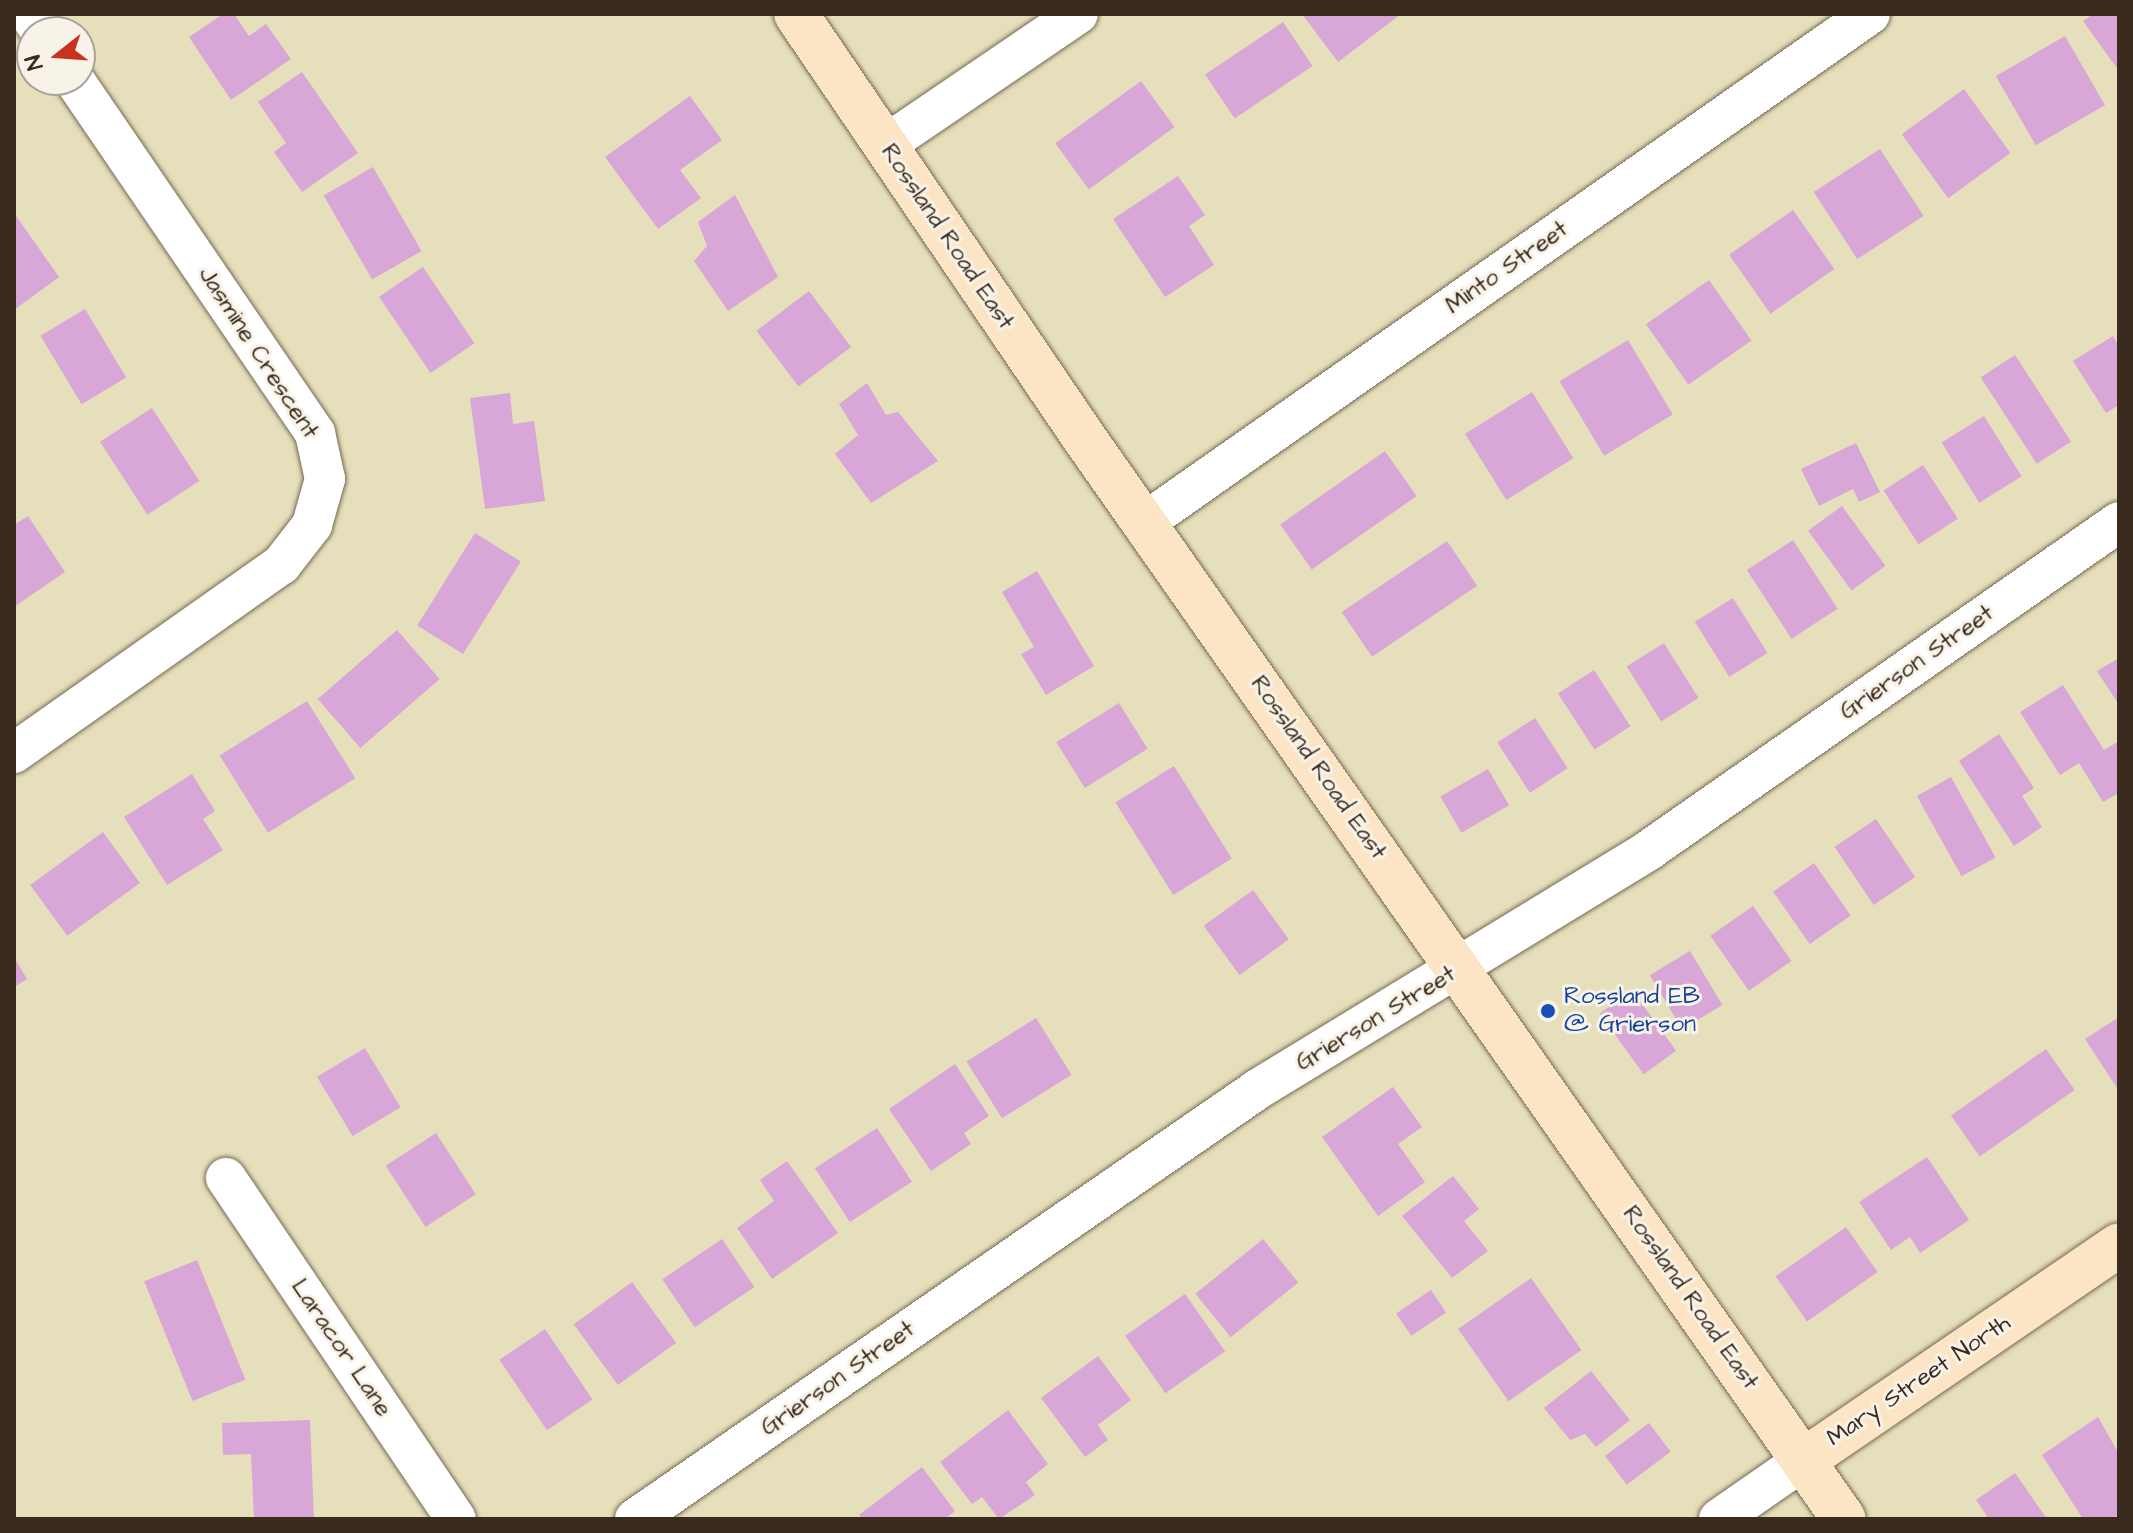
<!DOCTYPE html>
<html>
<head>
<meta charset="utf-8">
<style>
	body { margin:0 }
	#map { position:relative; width:2133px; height:1533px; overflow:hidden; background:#e6dfbb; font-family:"Architects Daughter",sans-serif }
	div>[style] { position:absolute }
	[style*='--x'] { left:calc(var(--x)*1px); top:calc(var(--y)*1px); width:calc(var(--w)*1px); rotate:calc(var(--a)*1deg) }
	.building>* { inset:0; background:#d8a7d8; transform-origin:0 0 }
	.roads { filter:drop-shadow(0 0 2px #776955) drop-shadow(0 0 2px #776955) }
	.street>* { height:40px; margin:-20px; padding:0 20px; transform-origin:20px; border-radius:20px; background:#fff }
	.secondary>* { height:44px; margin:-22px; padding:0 22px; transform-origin:22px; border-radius:22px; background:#fce5c4 }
	.dots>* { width:22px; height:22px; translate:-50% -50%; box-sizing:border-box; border:4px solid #f7f3e8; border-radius:50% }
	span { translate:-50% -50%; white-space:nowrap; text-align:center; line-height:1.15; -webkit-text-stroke:6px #f7f3e8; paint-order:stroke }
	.street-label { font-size:24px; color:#3b2a1e }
	.transit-label { font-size:24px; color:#164399 }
	.left { translate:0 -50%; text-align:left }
	.frame { position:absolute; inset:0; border:16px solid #3b2a1e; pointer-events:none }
	.north { position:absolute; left:16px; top:16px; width:80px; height:80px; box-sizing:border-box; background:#f7f3e8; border:2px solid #aca397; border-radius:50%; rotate:253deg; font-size:22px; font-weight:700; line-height:32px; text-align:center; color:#3b2a1e }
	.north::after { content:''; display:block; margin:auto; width:28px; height:36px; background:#c8321e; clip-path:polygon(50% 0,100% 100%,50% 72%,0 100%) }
</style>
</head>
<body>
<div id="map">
	<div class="building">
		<div style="clip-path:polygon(223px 14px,234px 14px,249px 36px,266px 24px,291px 59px,231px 100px,189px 37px)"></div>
		<div style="clip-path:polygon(1302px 14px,1401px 14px,1338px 62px)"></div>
		<div style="clip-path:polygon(2093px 14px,2119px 14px,2119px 71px,2083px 21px)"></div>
		<div style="left:1283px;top:22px;width:53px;height:94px;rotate:56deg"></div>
		<div style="left:2065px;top:36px;width:80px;height:80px;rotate:60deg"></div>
		<div style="clip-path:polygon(302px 72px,358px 153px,302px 192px,274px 152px,286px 143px,258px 102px)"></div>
		<div style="left:1141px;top:81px;width:57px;height:106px;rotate:54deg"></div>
		<div style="left:1964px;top:89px;width:79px;height:77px;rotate:54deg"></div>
		<div style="clip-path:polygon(690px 96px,722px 140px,680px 170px,701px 198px,658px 229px,605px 157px)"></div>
		<div style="left:1880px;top:149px;width:80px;height:79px;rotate:57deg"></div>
		<div style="left:373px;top:167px;width:97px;height:57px;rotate:60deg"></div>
		<div style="clip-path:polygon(1178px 176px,1205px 215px,1189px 226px,1214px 265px,1165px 297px,1113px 219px)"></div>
		<div style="clip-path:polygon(735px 195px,778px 277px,728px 311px,694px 261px,707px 246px,698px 222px)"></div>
		<div style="left:1793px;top:210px;width:72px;height:78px;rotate:55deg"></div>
		<div style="clip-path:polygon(14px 213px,59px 277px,14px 310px)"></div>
		<div style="left:423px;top:267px;width:92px;height:53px;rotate:56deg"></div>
		<div style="left:1709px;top:280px;width:74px;height:77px;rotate:55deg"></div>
		<div style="left:809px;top:291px;width:70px;height:66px;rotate:53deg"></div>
		<div style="left:85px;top:309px;width:80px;height:52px;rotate:59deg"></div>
		<div style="clip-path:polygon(2113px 336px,2119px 346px,2119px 405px,2106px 413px,2073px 361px)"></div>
		<div style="left:1628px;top:340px;width:87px;height:80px;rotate:59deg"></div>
		<div style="left:2015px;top:355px;width:103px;height:41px;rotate:57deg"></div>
		<div style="clip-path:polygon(867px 383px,886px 415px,898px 412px,938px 461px,871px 503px,835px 454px,858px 435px,839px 404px)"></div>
		<div style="left:1532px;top:392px;width:78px;height:79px;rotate:58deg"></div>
		<div style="clip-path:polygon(510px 393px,513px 424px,534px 421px,545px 501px,485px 509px,470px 398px)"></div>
		<div style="left:152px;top:408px;width:87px;height:62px;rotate:57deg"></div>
		<div style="left:1984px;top:416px;width:71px;height:50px;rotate:58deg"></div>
		<div style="clip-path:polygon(1856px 443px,1880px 492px,1859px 502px,1853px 489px,1819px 506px,1801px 469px)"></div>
		<div style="left:1385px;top:451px;width:55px;height:128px;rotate:55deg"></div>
		<div style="left:1923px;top:465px;width:64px;height:47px;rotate:57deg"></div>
		<div style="left:1842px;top:506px;width:74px;height:42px;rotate:54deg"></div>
		<div style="clip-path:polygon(28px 516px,65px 572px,14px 607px,14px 525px)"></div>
		<div style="left:475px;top:533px;width:54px;height:109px;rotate:32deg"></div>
		<div style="left:1793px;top:540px;width:82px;height:55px;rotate:57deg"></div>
		<div style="left:1447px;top:541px;width:54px;height:127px;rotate:56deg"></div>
		<div style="clip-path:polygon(1037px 571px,1094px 666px,1046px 695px,1021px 654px,1034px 647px,1002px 592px)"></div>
		<div style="left:1733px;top:598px;width:65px;height:45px;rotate:58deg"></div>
		<div style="left:397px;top:630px;width:65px;height:105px;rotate:49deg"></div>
		<div style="left:1664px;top:643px;width:65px;height:44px;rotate:58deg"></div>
		<div style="clip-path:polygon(2119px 658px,2119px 705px,2097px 671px)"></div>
		<div style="left:1594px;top:670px;width:67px;height:43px;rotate:57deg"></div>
		<div style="clip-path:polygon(2063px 685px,2104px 750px,2119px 741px,2119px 793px,2103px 802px,2079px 763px,2060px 775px,2020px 712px)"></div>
		<div style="left:307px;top:701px;width:91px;height:103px;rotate:58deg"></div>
		<div style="left:1119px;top:703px;width:54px;height:74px;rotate:58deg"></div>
		<div style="left:1535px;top:718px;width:60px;height:45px;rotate:57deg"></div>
		<div style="clip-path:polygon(1999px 734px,2034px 788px,2022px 796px,2042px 827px,2014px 846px,1959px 761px)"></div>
		<div style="left:1174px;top:766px;width:109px;height:69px;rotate:58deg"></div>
		<div style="left:1488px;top:769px;width:42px;height:55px;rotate:60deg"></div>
		<div style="clip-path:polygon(192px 774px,215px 811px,203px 819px,223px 850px,167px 885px,124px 817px)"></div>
		<div style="left:1951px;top:777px;width:92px;height:39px;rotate:61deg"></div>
		<div style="left:1876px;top:819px;width:70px;height:50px;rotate:56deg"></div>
		<div style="left:103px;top:832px;width:63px;height:90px;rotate:54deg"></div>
		<div style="left:1814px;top:863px;width:64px;height:50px;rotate:55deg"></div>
		<div style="left:1253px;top:890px;width:61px;height:61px;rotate:54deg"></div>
		<div style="left:1753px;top:906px;width:67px;height:52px;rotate:55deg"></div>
		<div style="left:1690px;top:951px;width:63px;height:47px;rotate:59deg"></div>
		<div style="clip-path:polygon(14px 957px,27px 979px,14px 987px)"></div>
		<div style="left:1632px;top:990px;width:75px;height:40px;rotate:54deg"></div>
		<div style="clip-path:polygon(2119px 1017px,2119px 1091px,2085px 1039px)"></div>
		<div style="left:1036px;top:1018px;width:67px;height:82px;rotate:58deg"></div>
		<div style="left:365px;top:1048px;width:69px;height:56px;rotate:59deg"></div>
		<div style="left:2046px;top:1049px;width:50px;height:116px;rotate:55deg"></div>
		<div style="clip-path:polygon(955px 1064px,989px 1116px,964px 1133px,971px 1144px,931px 1171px,889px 1109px)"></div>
		<div style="clip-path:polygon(1393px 1087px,1422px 1127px,1398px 1144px,1425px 1182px,1378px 1216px,1322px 1137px)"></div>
		<div style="left:877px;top:1128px;width:64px;height:74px;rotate:57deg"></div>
		<div style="left:436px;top:1133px;width:73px;height:60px;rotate:57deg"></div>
		<div style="clip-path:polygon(1927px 1157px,1969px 1220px,1920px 1253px,1910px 1237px,1891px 1250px,1859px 1202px)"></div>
		<div style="clip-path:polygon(787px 1161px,838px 1233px,772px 1279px,737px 1228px,774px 1201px,760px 1180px)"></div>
		<div style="clip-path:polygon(1453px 1176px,1479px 1209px,1464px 1221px,1488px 1251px,1452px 1278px,1402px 1216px)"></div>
		<div style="left:1846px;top:1227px;width:55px;height:86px;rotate:55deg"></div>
		<div style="left:722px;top:1239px;width:58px;height:72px;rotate:56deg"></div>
		<div style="left:1263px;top:1239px;width:56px;height:87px;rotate:51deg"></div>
		<div style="left:197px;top:1260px;width:129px;height:57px;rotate:68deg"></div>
		<div style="left:1531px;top:1278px;width:88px;height:89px;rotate:55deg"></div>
		<div style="left:632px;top:1282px;width:75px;height:72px;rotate:54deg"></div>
		<div style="left:1431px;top:1290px;width:27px;height:42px;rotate:56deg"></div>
		<div style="left:1185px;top:1294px;width:70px;height:73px;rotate:55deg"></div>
		<div style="left:545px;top:1329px;width:85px;height:55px;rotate:56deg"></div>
		<div style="clip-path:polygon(1098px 1356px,1131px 1400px,1098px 1425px,1108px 1440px,1085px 1457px,1041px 1398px)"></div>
		<div style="clip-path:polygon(1591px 1371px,1630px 1420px,1596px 1447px,1585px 1434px,1570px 1440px,1544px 1408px)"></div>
		<div style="clip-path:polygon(1008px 1410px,1048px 1464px,1026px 1482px,1035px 1495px,999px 1519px,982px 1497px,972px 1504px,940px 1462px)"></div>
		<div style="clip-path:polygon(2098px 1417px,2119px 1454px,2119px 1519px,2083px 1519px,2042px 1455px)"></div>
		<div style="clip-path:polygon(310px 1420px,314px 1519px,254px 1519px,251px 1454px,223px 1455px,222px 1423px)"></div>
		<div style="left:1649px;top:1423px;width:36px;height:55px;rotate:53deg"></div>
		<div style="clip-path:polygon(922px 1467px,955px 1511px,945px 1519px,862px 1519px,859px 1515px)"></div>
		<div style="clip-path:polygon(2015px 1473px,2047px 1519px,1989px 1519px,1976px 1500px)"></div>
	</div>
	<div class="roads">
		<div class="street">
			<div style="--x:29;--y:14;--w:22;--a:56"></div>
			<div style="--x:885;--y:145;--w:233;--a:-34.2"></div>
			<div style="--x:1145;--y:522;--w:885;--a:-35.02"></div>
			<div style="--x:14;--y:753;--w:327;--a:-35.2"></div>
			<div style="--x:281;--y:565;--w:51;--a:-52.2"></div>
			<div style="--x:312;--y:525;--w:48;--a:-74.2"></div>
			<div style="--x:325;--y:479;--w:47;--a:-102.3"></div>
			<div style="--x:315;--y:433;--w:427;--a:-124.3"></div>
			<div style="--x:226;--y:1178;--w:411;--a:56"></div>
			<div style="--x:635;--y:1519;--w:757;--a:-34.61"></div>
			<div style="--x:1258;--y:1089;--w:458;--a:-31.4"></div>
			<div style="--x:1649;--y:850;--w:573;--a:-34.91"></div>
			<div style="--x:1719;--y:1519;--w:103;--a:-34.8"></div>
		</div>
		<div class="secondary">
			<div style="--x:796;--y:14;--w:518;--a:55.79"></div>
			<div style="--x:1087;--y:442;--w:1316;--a:54.9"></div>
			<div style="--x:1804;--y:1460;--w:381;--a:-34.3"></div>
		</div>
	</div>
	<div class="dots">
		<div style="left:1548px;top:1011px;background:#1a4fb4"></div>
	</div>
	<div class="street-label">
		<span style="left:947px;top:237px;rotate:56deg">Rossland Road East</span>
		<span style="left:1507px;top:268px;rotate:-35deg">Minto Street</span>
		<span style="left:258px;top:353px;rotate:57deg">Jasmine Crescent</span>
		<span style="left:1917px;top:663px;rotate:-35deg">Grierson Street</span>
		<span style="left:1318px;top:768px;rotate:55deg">Rossland Road East</span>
		<span style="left:1376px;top:1019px;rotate:-31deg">Grierson Street</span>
		<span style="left:1690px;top:1298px;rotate:55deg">Rossland Road East</span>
		<span style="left:341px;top:1348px;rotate:56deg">Laracor Lane</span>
		<span style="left:838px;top:1379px;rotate:-35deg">Grierson Street</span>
		<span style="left:1919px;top:1381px;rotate:-34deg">Mary Street North</span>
	</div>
	<div class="transit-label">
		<span class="left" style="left:1564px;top:1011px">Rossland EB<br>@ Grierson</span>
	</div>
	<div class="frame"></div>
	<div class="north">N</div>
</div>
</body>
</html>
